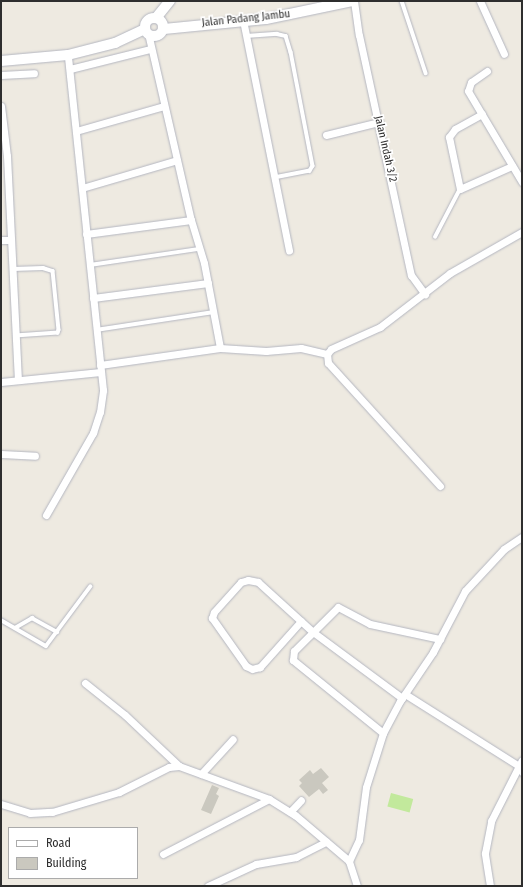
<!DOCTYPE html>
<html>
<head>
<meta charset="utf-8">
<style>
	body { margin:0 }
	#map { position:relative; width:523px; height:887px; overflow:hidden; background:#eeeae1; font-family:"Fira Sans Condensed",sans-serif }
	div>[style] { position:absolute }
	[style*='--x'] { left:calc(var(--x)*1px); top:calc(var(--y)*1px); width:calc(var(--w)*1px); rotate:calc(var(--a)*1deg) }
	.pitch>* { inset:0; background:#c2e99c; transform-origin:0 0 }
	.building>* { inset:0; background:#cac8bf }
	.roads { filter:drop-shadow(0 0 1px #b4b6c0) drop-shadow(0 0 1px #b4b6c0) }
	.lane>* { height:3.5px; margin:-1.75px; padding:0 1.75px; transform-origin:1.75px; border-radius:1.75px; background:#fff }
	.street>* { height:7px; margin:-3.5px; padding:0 3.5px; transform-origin:3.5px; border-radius:3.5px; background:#fff }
	.secondary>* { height:10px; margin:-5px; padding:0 5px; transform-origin:5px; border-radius:5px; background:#fff }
	.secondary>.ring { margin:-5px; padding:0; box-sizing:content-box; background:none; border:10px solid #fff; border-radius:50% }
	span { translate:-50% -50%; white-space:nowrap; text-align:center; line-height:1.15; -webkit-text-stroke:3.5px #fff; paint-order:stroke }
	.street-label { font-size:11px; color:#2e2e2e }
	.frame { position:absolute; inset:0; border:2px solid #2e2e2e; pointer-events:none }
	.legend { position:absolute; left:8px; top:827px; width:130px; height:52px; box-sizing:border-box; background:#fff; border:1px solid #ababab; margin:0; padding:5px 7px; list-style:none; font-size:12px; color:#2e2e2e }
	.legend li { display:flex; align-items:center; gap:8px; height:20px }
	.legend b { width:20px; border:1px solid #ababab }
</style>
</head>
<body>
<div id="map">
	<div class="pitch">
		<div style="left:391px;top:793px;width:23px;height:14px;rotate:15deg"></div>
	</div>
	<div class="building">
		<div style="clip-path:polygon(321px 768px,329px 777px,322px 783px,328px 790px,323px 794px,319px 789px,309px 797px,299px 786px,302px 783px,299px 780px,310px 770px,313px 774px)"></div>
		<div style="clip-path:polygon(212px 785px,219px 788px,216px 794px,219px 796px,211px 814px,201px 810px)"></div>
	</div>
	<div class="roads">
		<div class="lane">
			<div style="--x:402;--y:1;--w:76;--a:71.6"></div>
			<div style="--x:246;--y:36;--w:31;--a:-4"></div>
			<div style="--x:277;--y:34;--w:9;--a:13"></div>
			<div style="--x:286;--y:36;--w:17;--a:73"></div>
			<div style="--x:291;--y:52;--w:116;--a:79.1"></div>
			<div style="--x:313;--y:166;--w:6;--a:121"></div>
			<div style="--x:310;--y:171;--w:36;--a:169"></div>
			<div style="--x:435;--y:237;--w:54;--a:-62.5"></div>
			<div style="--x:90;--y:265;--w:110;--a:-8.4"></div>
			<div style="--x:13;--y:269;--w:30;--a:-2"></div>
			<div style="--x:43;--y:268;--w:10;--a:17"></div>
			<div style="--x:53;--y:271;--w:59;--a:84.2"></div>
			<div style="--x:59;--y:330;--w:3;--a:108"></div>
			<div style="--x:58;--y:333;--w:42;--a:175.9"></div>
			<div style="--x:96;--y:330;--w:119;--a:-8.7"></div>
			<div style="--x:1;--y:620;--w:52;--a:30"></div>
			<div style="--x:46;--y:646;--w:74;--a:-53.3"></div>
			<div style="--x:15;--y:628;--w:20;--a:-30"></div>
			<div style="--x:32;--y:618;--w:29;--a:29"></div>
		</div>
		<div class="street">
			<div style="--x:354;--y:1;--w:34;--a:82"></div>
			<div style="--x:359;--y:35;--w:246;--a:77.8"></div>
			<div style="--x:411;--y:275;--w:24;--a:54"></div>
			<div style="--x:480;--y:1;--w:58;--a:65.6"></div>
			<div style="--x:243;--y:20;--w:235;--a:78.7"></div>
			<div style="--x:148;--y:33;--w:192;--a:77.1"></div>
			<div style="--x:191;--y:220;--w:45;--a:73.2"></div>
			<div style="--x:204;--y:263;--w:86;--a:79.3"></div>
			<div style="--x:70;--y:69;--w:82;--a:-14"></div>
			<div style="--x:487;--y:71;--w:19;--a:145"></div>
			<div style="--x:471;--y:82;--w:9;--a:108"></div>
			<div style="--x:468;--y:91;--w:106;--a:59.3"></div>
			<div style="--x:1;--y:75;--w:33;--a:-3"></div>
			<div style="--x:1;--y:106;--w:50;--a:83.2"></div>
			<div style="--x:7;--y:156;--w:224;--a:87.2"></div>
			<div style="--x:482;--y:114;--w:31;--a:151"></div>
			<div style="--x:455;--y:129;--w:10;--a:127"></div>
			<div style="--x:449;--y:137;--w:53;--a:78.1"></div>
			<div style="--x:460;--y:189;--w:57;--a:-23.9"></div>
			<div style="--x:76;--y:131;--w:91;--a:-15.9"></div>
			<div style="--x:326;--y:135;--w:55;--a:-13.8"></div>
			<div style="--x:82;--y:188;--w:99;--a:-16.4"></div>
			<div style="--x:86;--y:234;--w:106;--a:-7.6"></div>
			<div style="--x:1;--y:240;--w:10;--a:0"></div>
			<div style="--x:93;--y:298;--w:116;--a:-7.4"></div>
			<div style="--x:100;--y:365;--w:121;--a:-8.1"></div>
			<div style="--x:220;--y:348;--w:46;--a:3.7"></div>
			<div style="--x:266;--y:351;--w:35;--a:-5"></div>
			<div style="--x:301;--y:348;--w:27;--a:13"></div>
			<div style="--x:1;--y:382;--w:100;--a:-5.7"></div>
			<div style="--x:1;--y:454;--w:34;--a:3"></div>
			<div style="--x:440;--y:486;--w:166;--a:-132.3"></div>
			<div style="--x:328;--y:363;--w:9;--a:-96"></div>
			<div style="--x:327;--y:354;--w:6;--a:-51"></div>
			<div style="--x:331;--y:349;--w:54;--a:-24.2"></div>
			<div style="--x:380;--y:327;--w:88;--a:-37.6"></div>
			<div style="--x:450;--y:273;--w:83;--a:-29.7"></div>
			<div style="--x:46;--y:515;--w:95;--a:-60.2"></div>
			<div style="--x:93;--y:433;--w:22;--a:-72"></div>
			<div style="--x:100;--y:412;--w:22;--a:-82"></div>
			<div style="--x:103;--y:390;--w:337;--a:-96"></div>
			<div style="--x:301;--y:621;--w:62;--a:131.7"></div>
			<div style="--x:260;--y:667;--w:8;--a:166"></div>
			<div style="--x:252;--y:669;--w:7;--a:-153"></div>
			<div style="--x:246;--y:666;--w:59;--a:-125.3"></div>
			<div style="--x:212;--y:618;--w:6;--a:-72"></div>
			<div style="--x:214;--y:612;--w:40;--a:-48"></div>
			<div style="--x:241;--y:582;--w:7;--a:-16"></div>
			<div style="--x:248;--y:580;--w:10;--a:11"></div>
			<div style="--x:258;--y:582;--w:74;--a:42.3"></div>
			<div style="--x:313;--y:632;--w:111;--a:36.6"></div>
			<div style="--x:85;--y:683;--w:51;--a:38.7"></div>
			<div style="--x:125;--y:715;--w:74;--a:43.4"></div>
			<div style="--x:405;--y:694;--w:135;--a:32.3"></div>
			<div style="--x:519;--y:766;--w:7;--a:63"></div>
			<div style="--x:383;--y:733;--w:116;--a:-141"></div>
			<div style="--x:293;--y:660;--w:9;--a:-84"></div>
			<div style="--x:294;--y:651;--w:62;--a:-45"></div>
			<div style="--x:338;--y:607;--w:36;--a:28"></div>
			<div style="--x:370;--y:624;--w:72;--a:12.1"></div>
			<div style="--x:201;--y:774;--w:47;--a:-47.6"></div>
			<div style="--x:1;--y:804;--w:30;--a:17"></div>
			<div style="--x:30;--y:813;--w:22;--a:-3"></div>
			<div style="--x:52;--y:812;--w:70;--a:-16.6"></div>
			<div style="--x:119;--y:792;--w:56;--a:-26.6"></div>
			<div style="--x:169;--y:767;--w:10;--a:-6"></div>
			<div style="--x:179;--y:766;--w:96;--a:20.1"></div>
			<div style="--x:269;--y:799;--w:31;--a:32"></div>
			<div style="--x:295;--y:815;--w:71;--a:40.4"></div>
			<div style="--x:290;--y:812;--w:16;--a:-47"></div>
			<div style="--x:163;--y:854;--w:119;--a:-27.4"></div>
			<div style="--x:208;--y:886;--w:53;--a:-24.6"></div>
			<div style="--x:256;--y:864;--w:41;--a:-9.9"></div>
			<div style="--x:296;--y:857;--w:34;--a:-27"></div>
			<div style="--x:357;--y:886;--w:26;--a:-108"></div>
			<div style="--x:349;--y:861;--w:23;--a:-65"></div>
			<div style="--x:359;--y:840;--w:53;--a:-82.5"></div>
			<div style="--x:366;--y:787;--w:57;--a:-72.5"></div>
			<div style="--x:383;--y:733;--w:36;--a:-62"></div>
			<div style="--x:400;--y:701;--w:59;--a:-56"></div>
			<div style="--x:433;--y:652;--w:69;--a:-62.3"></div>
			<div style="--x:465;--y:591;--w:57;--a:-47.1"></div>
			<div style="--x:504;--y:549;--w:22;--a:-34"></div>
			<div style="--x:490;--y:886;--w:33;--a:-99"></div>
			<div style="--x:485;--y:853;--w:33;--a:-79"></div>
			<div style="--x:491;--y:821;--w:68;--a:-63.1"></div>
		</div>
		<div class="secondary">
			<div class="ring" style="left:145px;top:18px;width:8px;height:8px"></div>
			<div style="--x:156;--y:18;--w:22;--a:-51"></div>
			<div style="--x:164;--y:29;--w:102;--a:-5.6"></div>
			<div style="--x:266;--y:19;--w:88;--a:-11.8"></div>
			<div style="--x:1;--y:61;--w:67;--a:-5.1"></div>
			<div style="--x:68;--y:55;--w:49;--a:-14.3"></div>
			<div style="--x:115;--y:43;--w:33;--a:-25"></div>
		</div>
	</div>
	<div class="street-label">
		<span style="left:246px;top:19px;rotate:-6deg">Jalan Padang Jambu</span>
		<span style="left:385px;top:149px;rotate:77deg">Jalan Indah 3/2</span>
	</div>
	<div class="frame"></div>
	<ul class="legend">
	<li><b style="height:5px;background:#fff"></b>Road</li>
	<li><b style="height:11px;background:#cac8bf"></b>Building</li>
	</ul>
</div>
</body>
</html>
